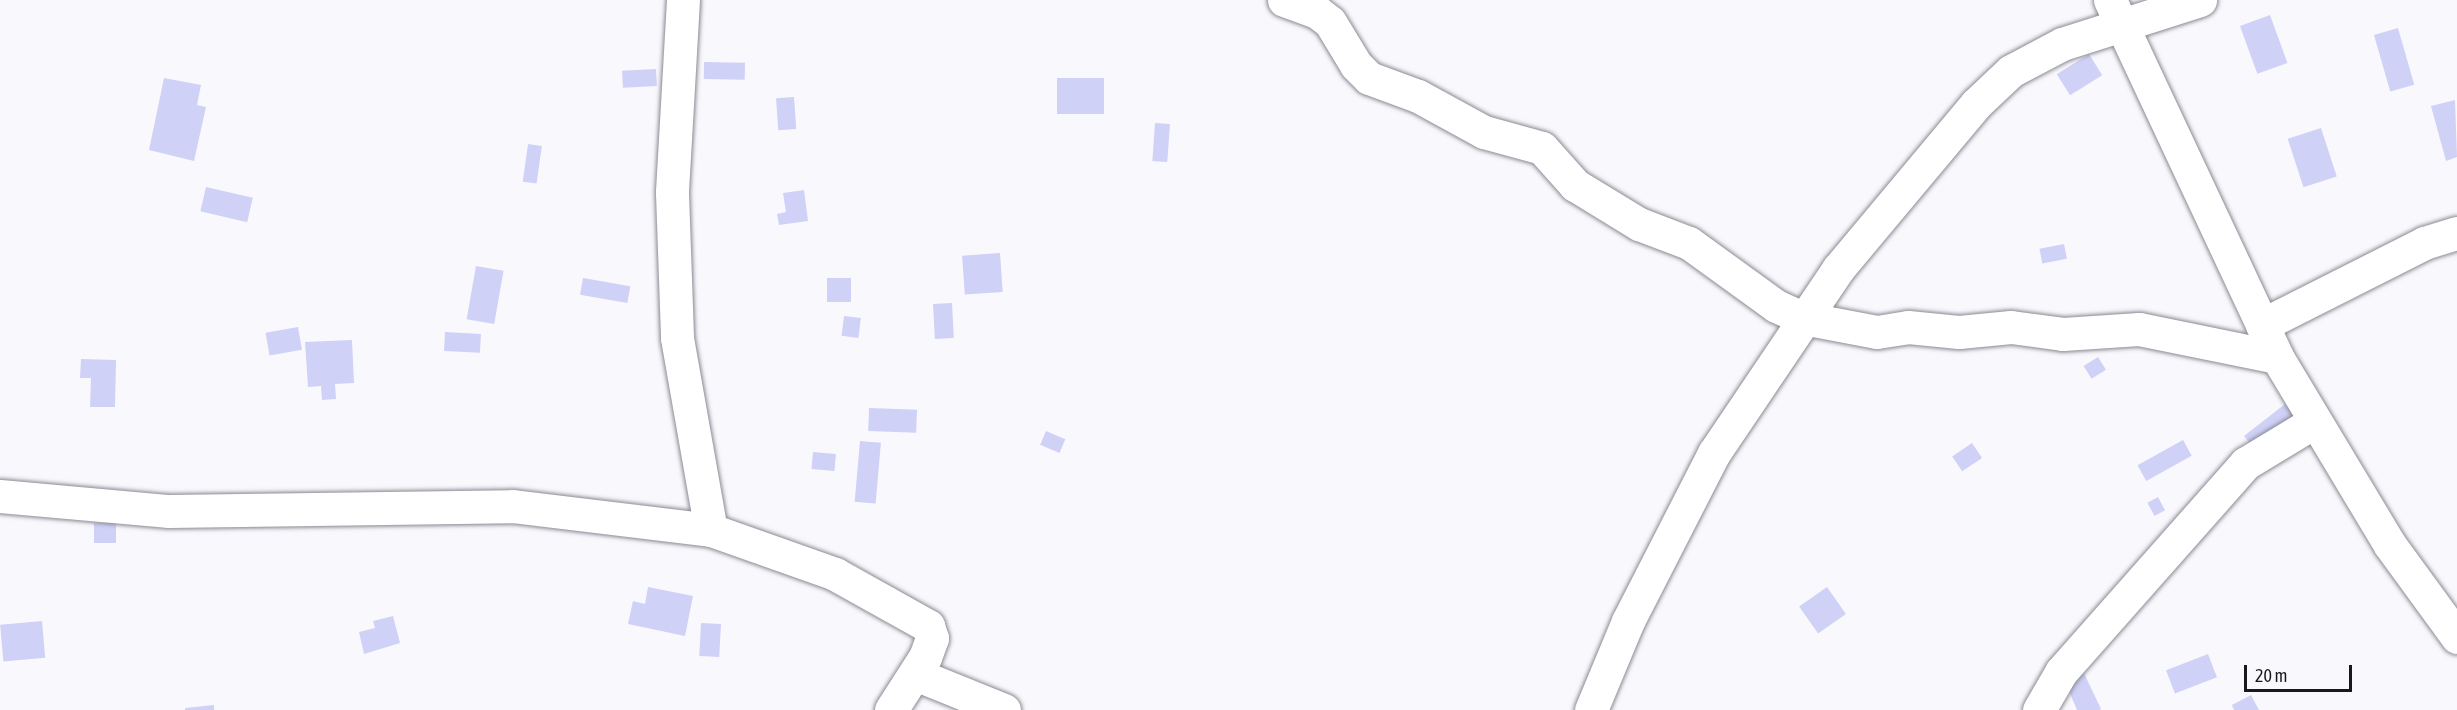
<!DOCTYPE html>
<html>
<head>
<meta charset="utf-8">
<style>
	body { margin:0 }
	#map { position:relative; width:2457px; height:710px; overflow:hidden; background:#f9f9fd; font-family:"Asap Condensed",sans-serif }
	div>[style] { position:absolute }
	[style*='--x'] { left:calc(var(--x)*1px); top:calc(var(--y)*1px); width:calc(var(--w)*1px); rotate:calc(var(--a)*1deg) }
	.building>* { inset:0; background:#cfd1f7; transform-origin:0 0 }
	.roads { filter:drop-shadow(0 0 2px #8a8a94) drop-shadow(0 0 2px #8a8a94) }
	.minor>* { height:33px; margin:-16.5px; padding:0 16.5px; transform-origin:16.5px; border-radius:16.5px; background:#fff }
	span { translate:-50% -50%; white-space:nowrap; text-align:center; line-height:1.15; -webkit-text-stroke:4.5px #f9f9fd; paint-order:stroke }
	.scale { position:absolute; left:2244px; top:665px; width:108px; height:27px; box-sizing:border-box; border:3px solid #19191d; border-top:0; padding-left:8px; font-size:18px; line-height:21px; white-space:nowrap; color:#19191d; -webkit-text-stroke:4px #f9f9fd; paint-order:stroke }
</style>
</head>
<body>
<div id="map">
	<div class="building">
		<div style="left:2270px;top:15px;width:51px;height:32px;rotate:70deg"></div>
		<div style="left:2398px;top:28px;width:59px;height:25px;rotate:74deg"></div>
		<div style="left:2089px;top:54px;width:25px;height:38px;rotate:58deg"></div>
		<div style="left:704px;top:62px;width:41px;height:17px;rotate:1deg"></div>
		<div style="left:656px;top:69px;width:17px;height:34px;rotate:87deg"></div>
		<div style="clip-path:polygon(164px 78px,201px 85px,197px 105px,206px 107px,194px 161px,149px 150px)"></div>
		<div style="left:1057px;top:78px;width:47px;height:36px"></div>
		<div style="left:794px;top:97px;width:32px;height:18px;rotate:86deg"></div>
		<div style="clip-path:polygon(2455px 100px,2457px 157px,2446px 161px,2431px 106px)"></div>
		<div style="left:1155px;top:123px;width:15px;height:38px;rotate:4deg"></div>
		<div style="left:2321px;top:128px;width:51px;height:35px;rotate:72deg"></div>
		<div style="left:528px;top:144px;width:14px;height:38px;rotate:8deg"></div>
		<div style="left:206px;top:187px;width:48px;height:25px;rotate:13deg"></div>
		<div style="clip-path:polygon(804px 190px,808px 221px,779px 225px,777px 214px,786px 212px,783px 193px)"></div>
		<div style="left:2064px;top:244px;width:15px;height:25px;rotate:79deg"></div>
		<div style="left:1000px;top:253px;width:39px;height:38px;rotate:86deg"></div>
		<div style="left:476px;top:266px;width:28px;height:54px;rotate:10deg"></div>
		<div style="left:583px;top:278px;width:48px;height:17px;rotate:10deg"></div>
		<div style="left:827px;top:278px;width:24px;height:24px"></div>
		<div style="left:952px;top:303px;width:35px;height:19px;rotate:87deg"></div>
		<div style="left:844px;top:316px;width:17px;height:20px;rotate:7deg"></div>
		<div style="left:298px;top:327px;width:23px;height:33px;rotate:80deg"></div>
		<div style="left:445px;top:332px;width:36px;height:19px;rotate:3deg"></div>
		<div style="clip-path:polygon(352px 340px,354px 383px,335px 384px,336px 399px,322px 400px,321px 386px,308px 387px,305px 342px)"></div>
		<div style="left:2098px;top:357px;width:15px;height:17px;rotate:58deg"></div>
		<div style="clip-path:polygon(81px 359px,116px 360px,115px 407px,90px 407px,91px 378px,80px 378px)"></div>
		<div style="left:2285px;top:404px;width:18px;height:52px;rotate:52deg"></div>
		<div style="left:869px;top:408px;width:48px;height:23px;rotate:2deg"></div>
		<div style="left:1046px;top:431px;width:21px;height:15px;rotate:23deg"></div>
		<div style="left:2183px;top:440px;width:18px;height:52px;rotate:61deg"></div>
		<div style="left:860px;top:441px;width:21px;height:61px;rotate:5deg"></div>
		<div style="left:1972px;top:443px;width:18px;height:24px;rotate:56deg"></div>
		<div style="left:813px;top:452px;width:23px;height:17px;rotate:5deg"></div>
		<div style="left:2158px;top:497px;width:15px;height:12px;rotate:62deg"></div>
		<div style="left:94px;top:523px;width:22px;height:20px"></div>
		<div style="clip-path:polygon(648px 587px,693px 596px,685px 636px,628px 624px,633px 601px,645px 604px)"></div>
		<div style="left:1827px;top:587px;width:33px;height:34px;rotate:55deg"></div>
		<div style="clip-path:polygon(393px 616px,400px 643px,364px 654px,359px 632px,375px 628px,373px 621px)"></div>
		<div style="left:42px;top:621px;width:37px;height:42px;rotate:85deg"></div>
		<div style="left:701px;top:623px;width:20px;height:33px;rotate:3deg"></div>
		<div style="left:2208px;top:654px;width:25px;height:45px;rotate:69deg"></div>
		<div style="clip-path:polygon(2082px 669px,2101px 709px,2099px 710px,2077px 710px,2063px 677px)"></div>
		<div style="clip-path:polygon(2251px 695px,2259px 710px,2234px 710px,2232px 705px)"></div>
		<div style="clip-path:polygon(214px 705px,214px 710px,185px 710px,185px 708px)"></div>
	</div>
	<div class="roads">
		<div class="minor">
			<div style="--x:683;--y:0;--w:193;--a:93.3"></div>
			<div style="--x:672;--y:193;--w:145;--a:88"></div>
			<div style="--x:677;--y:338;--w:195;--a:80"></div>
			<div style="--x:1284;--y:0;--w:35;--a:20"></div>
			<div style="--x:1317;--y:12;--w:16;--a:38"></div>
			<div style="--x:1330;--y:22;--w:50;--a:58.8"></div>
			<div style="--x:1356;--y:65;--w:18;--a:45"></div>
			<div style="--x:1369;--y:78;--w:52;--a:20.2"></div>
			<div style="--x:1418;--y:96;--w:75;--a:28.6"></div>
			<div style="--x:1484;--y:132;--w:60;--a:15.4"></div>
			<div style="--x:1542;--y:148;--w:50;--a:48.3"></div>
			<div style="--x:1575;--y:185;--w:75;--a:31.4"></div>
			<div style="--x:1639;--y:224;--w:53;--a:20.8"></div>
			<div style="--x:1689;--y:243;--w:107;--a:35.9"></div>
			<div style="--x:1776;--y:306;--w:30;--a:24"></div>
			<div style="--x:1803;--y:318;--w:75;--a:10.7"></div>
			<div style="--x:1877;--y:332;--w:31;--a:-9"></div>
			<div style="--x:1908;--y:327;--w:51;--a:5.6"></div>
			<div style="--x:1959;--y:332;--w:52;--a:-5.5"></div>
			<div style="--x:2011;--y:327;--w:52;--a:7.7"></div>
			<div style="--x:2063;--y:334;--w:76;--a:-3.8"></div>
			<div style="--x:2139;--y:329;--w:141;--a:11.5"></div>
			<div style="--x:2110;--y:0;--w:394;--a:64.9"></div>
			<div style="--x:2277;--y:357;--w:219;--a:59"></div>
			<div style="--x:2390;--y:545;--w:114;--a:53.9"></div>
			<div style="--x:2262;--y:325;--w:182;--a:-26.8"></div>
			<div style="--x:2424;--y:243;--w:34;--a:-17"></div>
			<div style="--x:0;--y:496;--w:170;--a:5.1"></div>
			<div style="--x:169;--y:511;--w:344;--a:-0.8"></div>
			<div style="--x:513;--y:506;--w:199;--a:6.9"></div>
			<div style="--x:711;--y:530;--w:132;--a:19.5"></div>
			<div style="--x:835;--y:574;--w:107;--a:29.2"></div>
			<div style="--x:928;--y:626;--w:13;--a:72"></div>
			<div style="--x:932;--y:638;--w:20;--a:110"></div>
			<div style="--x:925;--y:657;--w:63;--a:122.7"></div>
			<div style="--x:915;--y:674;--w:96;--a:22"></div>
			<div style="--x:1591;--y:710;--w:96;--a:-67.4"></div>
			<div style="--x:1628;--y:621;--w:189;--a:-62.9"></div>
			<div style="--x:1714;--y:453;--w:222;--a:-56"></div>
			<div style="--x:1838;--y:269;--w:215;--a:-50.1"></div>
			<div style="--x:1976;--y:104;--w:48;--a:-43.3"></div>
			<div style="--x:2011;--y:71;--w:58;--a:-27.9"></div>
			<div style="--x:2062;--y:44;--w:145;--a:-17.7"></div>
			<div style="--x:2039;--y:710;--w:44;--a:-59.9"></div>
			<div style="--x:2061;--y:672;--w:279;--a:-48.5"></div>
			<div style="--x:2246;--y:463;--w:79;--a:-31.1"></div>
		</div>
	</div>
	<div class="scale">20 m</div>
</div>
</body>
</html>
